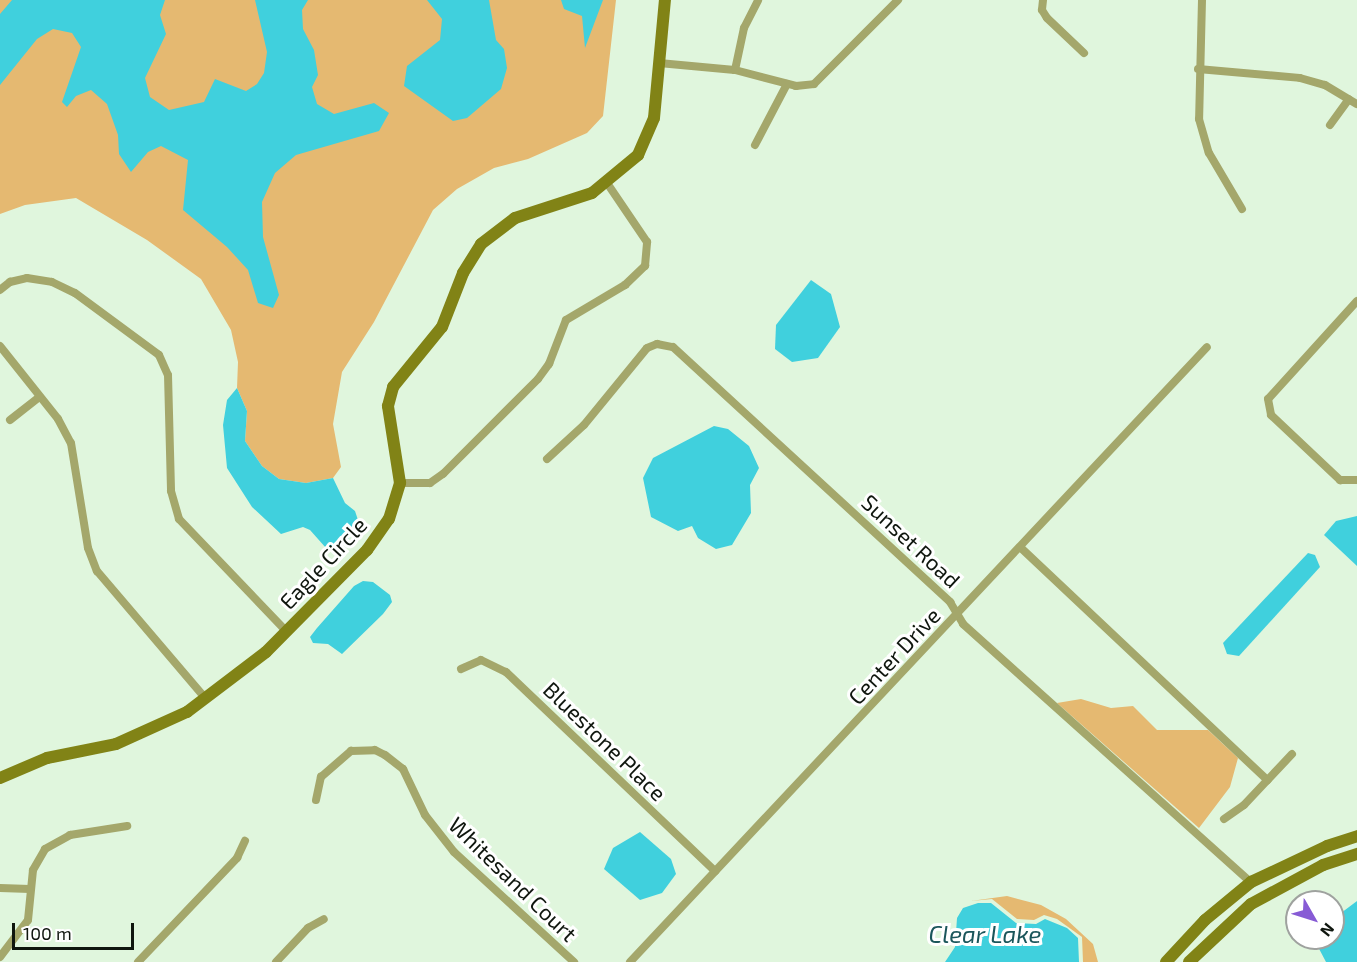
<!DOCTYPE html>
<html>
<head>
<meta charset="utf-8">
<style>
	body { margin:0 }
	#map { position:relative; width:1357px; height:962px; overflow:hidden; background:#e0f6dd; font-family:"Exo 2",sans-serif }
	div>[style] { position:absolute }
	[style*='--x'] { left:calc(var(--x)*1px); top:calc(var(--y)*1px); width:calc(var(--w)*1px); rotate:calc(var(--a)*1deg) }
	.green>* { inset:0; background:#e5b971 }
	.water>* { inset:0; background:#40d0dd }
	.street>* { height:8px; margin:-4px; padding:0 4px; transform-origin:4px; border-radius:4px; background:#a4a76b }
	.secondary>* { height:12px; margin:-6px; padding:0 6px; transform-origin:6px; border-radius:6px; background:#818316 }
	span { translate:-50% -50%; white-space:nowrap; text-align:center; line-height:1.15; -webkit-text-stroke:6px #fff; paint-order:stroke }
	.street-label { font-size:22px; color:#0f160e }
	.water-label { font-size:24px; color:#1b565b; font-style:italic }
	.north { position:absolute; left:1285px; top:890px; width:60px; height:60px; box-sizing:border-box; background:#fff; border:2px solid #9fa29f; border-radius:50%; rotate:129deg; font-size:16px; font-weight:700; line-height:24px; text-align:center; color:#0f160e }
	.north::after { content:''; display:block; margin:auto; width:21px; height:27px; background:#875bd5; clip-path:polygon(50% 0,100% 100%,50% 72%,0 100%) }
	.scale { position:absolute; left:12px; top:923px; width:122px; height:27px; box-sizing:border-box; border:3px solid #0f160e; border-top:0; padding-left:8px; font-size:18px; line-height:21px; white-space:nowrap; color:#0f160e; -webkit-text-stroke:4px #fff; paint-order:stroke }
</style>
</head>
<body>
<div id="map">
	<div class="green">
		<div style="clip-path:polygon(0 0,616px 0,603px 116px,587px 133px,528px 159px,494px 168px,457px 189px,433px 210px,374px 322px,342px 372px,333px 424px,341px 467px,333px 478px,306px 483px,279px 479px,262px 466px,245px 441px,247px 411px,237px 388px,238px 362px,231px 330px,201px 279px,147px 240px,76px 198px,25px 205px,0 214px)"></div>
		<div style="clip-path:polygon(1081px 699px,1111px 708px,1133px 706px,1157px 730px,1208px 730px,1238px 758px,1230px 787px,1199px 828px,1057px 703px)"></div>
		<div style="clip-path:polygon(1007px 896px,1041px 905px,1066px 919px,1093px 944px,1098px 962px,1083px 962px,1082px 937px,1057px 919px,1044px 915px,1034px 920px,1017px 919px,992px 899px,971px 901px)"></div>
	</div>
	<div class="water">
		<div style="clip-path:polygon(12px 0,165px 0,160px 15px,166px 34px,145px 78px,150px 97px,169px 110px,204px 102px,215px 79px,246px 91px,257px 84px,264px 73px,267px 52px,255px 0,308px 0,302px 10px,303px 29px,314px 50px,318px 75px,312px 87px,317px 104px,334px 114px,374px 103px,389px 113px,379px 131px,296px 155px,275px 173px,262px 202px,263px 237px,279px 295px,273px 308px,258px 303px,248px 270px,227px 247px,183px 210px,188px 160px,161px 146px,148px 152px,131px 172px,119px 154px,118px 135px,107px 104px,91px 90px,76px 96px,67px 107px,62px 102px,81px 47px,72px 33px,53px 29px,37px 39px,0 85px,0 14px)"></div>
		<div style="clip-path:polygon(427px 0,489px 0,496px 40px,504px 49px,507px 68px,501px 89px,467px 118px,453px 121px,404px 86px,407px 66px,440px 40px,442px 19px)"></div>
		<div style="clip-path:polygon(561px 0,603px 0,585px 48px,582px 16px,564px 9px)"></div>
		<div style="clip-path:polygon(811px 280px,831px 294px,840px 327px,818px 358px,792px 362px,775px 349px,776px 325px)"></div>
		<div style="clip-path:polygon(237px 388px,247px 411px,245px 441px,262px 466px,279px 479px,306px 483px,333px 478px,345px 503px,355px 511px,359px 523px,345px 544px,332px 550px,326px 548px,310px 530px,303px 527px,281px 534px,252px 507px,227px 468px,223px 425px,227px 400px)"></div>
		<div style="clip-path:polygon(714px 426px,728px 429px,749px 446px,759px 468px,750px 485px,751px 513px,732px 545px,716px 549px,698px 538px,692px 526px,678px 531px,651px 517px,643px 478px,653px 458px)"></div>
		<div style="clip-path:polygon(1357px 516px,1357px 566px,1324px 535px,1336px 521px)"></div>
		<div style="clip-path:polygon(1308px 553px,1315px 555px,1320px 567px,1239px 656px,1227px 654px,1223px 643px)"></div>
		<div style="clip-path:polygon(363px 581px,373px 582px,390px 595px,392px 602px,383px 614px,342px 654px,328px 644px,313px 643px,310px 637px,317px 628px,354px 586px)"></div>
		<div style="clip-path:polygon(640px 832px,671px 859px,676px 874px,662px 893px,640px 900px,604px 869px,613px 848px)"></div>
		<div style="clip-path:polygon(1357px 901px,1357px 962px,1326px 962px,1316px 943px,1319px 938px,1333px 938px,1333px 919px)"></div>
		<div style="clip-path:polygon(978px 903px,991px 903px,1016px 923px,1036px 924px,1045px 919px,1067px 928px,1078px 938px,1079px 962px,945px 962px,955px 947px,957px 918px,963px 908px)"></div>
	</div>
	<div class="street">
		<div style="--x:1043;--y:0;--w:10;--a:96"></div>
		<div style="--x:1042;--y:10;--w:9;--a:58"></div>
		<div style="--x:1047;--y:18;--w:51;--a:43.4"></div>
		<div style="--x:1202;--y:0;--w:119;--a:91.4"></div>
		<div style="--x:1199;--y:119;--w:35;--a:74"></div>
		<div style="--x:1209;--y:153;--w:65;--a:59.5"></div>
		<div style="--x:659;--y:63;--w:76;--a:5.3"></div>
		<div style="--x:735;--y:70;--w:63;--a:14.7"></div>
		<div style="--x:796;--y:86;--w:18;--a:-6"></div>
		<div style="--x:814;--y:84;--w:119;--a:-45"></div>
		<div style="--x:1198;--y:69;--w:102;--a:5"></div>
		<div style="--x:1300;--y:78;--w:26;--a:16"></div>
		<div style="--x:1325;--y:85;--w:37;--a:31"></div>
		<div style="--x:735;--y:70;--w:43;--a:-77.9"></div>
		<div style="--x:744;--y:28;--w:31;--a:-63"></div>
		<div style="--x:1330;--y:125;--w:32;--a:-54"></div>
		<div style="--x:755;--y:145;--w:69;--a:-62.3"></div>
		<div style="--x:0;--y:290;--w:13;--a:-39"></div>
		<div style="--x:10;--y:282;--w:17;--a:-13"></div>
		<div style="--x:27;--y:278;--w:25;--a:9"></div>
		<div style="--x:52;--y:282;--w:25;--a:26"></div>
		<div style="--x:75;--y:293;--w:104;--a:36.4"></div>
		<div style="--x:159;--y:355;--w:22;--a:66"></div>
		<div style="--x:168;--y:375;--w:116;--a:88.5"></div>
		<div style="--x:171;--y:491;--w:29;--a:74"></div>
		<div style="--x:179;--y:519;--w:156;--a:46.3"></div>
		<div style="--x:1357;--y:301;--w:132;--a:132.2"></div>
		<div style="--x:1268;--y:399;--w:16;--a:79"></div>
		<div style="--x:1271;--y:415;--w:95;--a:43.3"></div>
		<div style="--x:1340;--y:480;--w:17;--a:0"></div>
		<div style="--x:0;--y:346;--w:93;--a:51.5"></div>
		<div style="--x:58;--y:419;--w:27;--a:62"></div>
		<div style="--x:71;--y:443;--w:106;--a:80.8"></div>
		<div style="--x:88;--y:548;--w:25;--a:69"></div>
		<div style="--x:97;--y:571;--w:167;--a:49.6"></div>
		<div style="--x:10;--y:420;--w:37;--a:-38"></div>
		<div style="--x:547;--y:459;--w:50;--a:-42.6"></div>
		<div style="--x:584;--y:425;--w:99;--a:-50.7"></div>
		<div style="--x:647;--y:348;--w:11;--a:-22"></div>
		<div style="--x:657;--y:344;--w:16;--a:11"></div>
		<div style="--x:673;--y:347;--w:377;--a:42.6"></div>
		<div style="--x:950;--y:602;--w:26;--a:59"></div>
		<div style="--x:963;--y:624;--w:387;--a:41.9"></div>
		<div style="--x:400;--y:483;--w:30;--a:0"></div>
		<div style="--x:430;--y:483;--w:16;--a:-35"></div>
		<div style="--x:443;--y:474;--w:134;--a:-45"></div>
		<div style="--x:538;--y:379;--w:19;--a:-54"></div>
		<div style="--x:549;--y:364;--w:47;--a:-68.9"></div>
		<div style="--x:566;--y:320;--w:69;--a:-30.7"></div>
		<div style="--x:625;--y:285;--w:28;--a:-44"></div>
		<div style="--x:645;--y:266;--w:24;--a:-85"></div>
		<div style="--x:647;--y:242;--w:71;--a:-124.1"></div>
		<div style="--x:1020;--y:547;--w:340;--a:43.3"></div>
		<div style="--x:461;--y:669;--w:22;--a:-24"></div>
		<div style="--x:481;--y:660;--w:28;--a:26"></div>
		<div style="--x:506;--y:672;--w:289;--a:43.6"></div>
		<div style="--x:316;--y:800;--w:24;--a:-78"></div>
		<div style="--x:321;--y:777;--w:40;--a:-41"></div>
		<div style="--x:351;--y:751;--w:24;--a:-2"></div>
		<div style="--x:375;--y:750;--w:11;--a:27"></div>
		<div style="--x:385;--y:755;--w:23;--a:38"></div>
		<div style="--x:403;--y:769;--w:51;--a:64.4"></div>
		<div style="--x:425;--y:815;--w:47;--a:51.9"></div>
		<div style="--x:454;--y:852;--w:163;--a:42.5"></div>
		<div style="--x:1224;--y:819;--w:24;--a:-35"></div>
		<div style="--x:1244;--y:805;--w:70;--a:-46.7"></div>
		<div style="--x:0;--y:888;--w:30;--a:2"></div>
		<div style="--x:0;--y:957;--w:46;--a:-52.9"></div>
		<div style="--x:28;--y:920;--w:50;--a:-84.3"></div>
		<div style="--x:33;--y:870;--w:24;--a:-60"></div>
		<div style="--x:45;--y:849;--w:29;--a:-29"></div>
		<div style="--x:70;--y:835;--w:58;--a:-9"></div>
		<div style="--x:138;--y:962;--w:144;--a:-46.4"></div>
		<div style="--x:237;--y:858;--w:19;--a:-65"></div>
		<div style="--x:276;--y:962;--w:47;--a:-46.7"></div>
		<div style="--x:308;--y:928;--w:18;--a:-29"></div>
		<div style="--x:630;--y:962;--w:843;--a:-46.83"></div>
	</div>
	<div class="secondary">
		<div style="--x:0;--y:778;--w:51;--a:-23.1"></div>
		<div style="--x:47;--y:758;--w:70;--a:-11.5"></div>
		<div style="--x:116;--y:744;--w:78;--a:-24.3"></div>
		<div style="--x:187;--y:712;--w:99;--a:-37.2"></div>
		<div style="--x:266;--y:652;--w:144;--a:-45.3"></div>
		<div style="--x:367;--y:550;--w:38;--a:-55"></div>
		<div style="--x:389;--y:519;--w:38;--a:-73"></div>
		<div style="--x:400;--y:483;--w:78;--a:-98.9"></div>
		<div style="--x:388;--y:406;--w:20;--a:-75"></div>
		<div style="--x:393;--y:387;--w:77;--a:-50.8"></div>
		<div style="--x:442;--y:327;--w:58;--a:-68.7"></div>
		<div style="--x:463;--y:273;--w:34;--a:-58"></div>
		<div style="--x:481;--y:244;--w:43;--a:-37.4"></div>
		<div style="--x:515;--y:218;--w:81;--a:-18"></div>
		<div style="--x:592;--y:193;--w:60;--a:-39.6"></div>
		<div style="--x:638;--y:155;--w:40;--a:-66.6"></div>
		<div style="--x:654;--y:118;--w:119;--a:-84.7"></div>
		<div style="--x:1166;--y:962;--w:57;--a:-47.1"></div>
		<div style="--x:1205;--y:920;--w:60;--a:-39.6"></div>
		<div style="--x:1251;--y:882;--w:84;--a:-25.3"></div>
		<div style="--x:1327;--y:846;--w:32;--a:-18"></div>
		<div style="--x:1189;--y:962;--w:85;--a:-43.1"></div>
		<div style="--x:1251;--y:904;--w:82;--a:-28.4"></div>
		<div style="--x:1323;--y:865;--w:36;--a:-18"></div>
	</div>
	<div class="street-label">
		<span style="left:911px;top:541px;rotate:43deg">Sunset Road</span>
		<span style="left:323px;top:563px;rotate:-47deg">Eagle Circle</span>
		<span style="left:894px;top:656px;rotate:-47deg">Center Drive</span>
		<span style="left:605px;top:741px;rotate:44deg">Bluestone Place</span>
		<span style="left:513px;top:879px;rotate:44deg">Whitesand Court</span>
	</div>
	<div class="water-label">
		<span style="left:985px;top:934px">Clear Lake</span>
	</div>
	<div class="north">N</div>
	<div class="scale">100 m</div>
</div>
</body>
</html>
